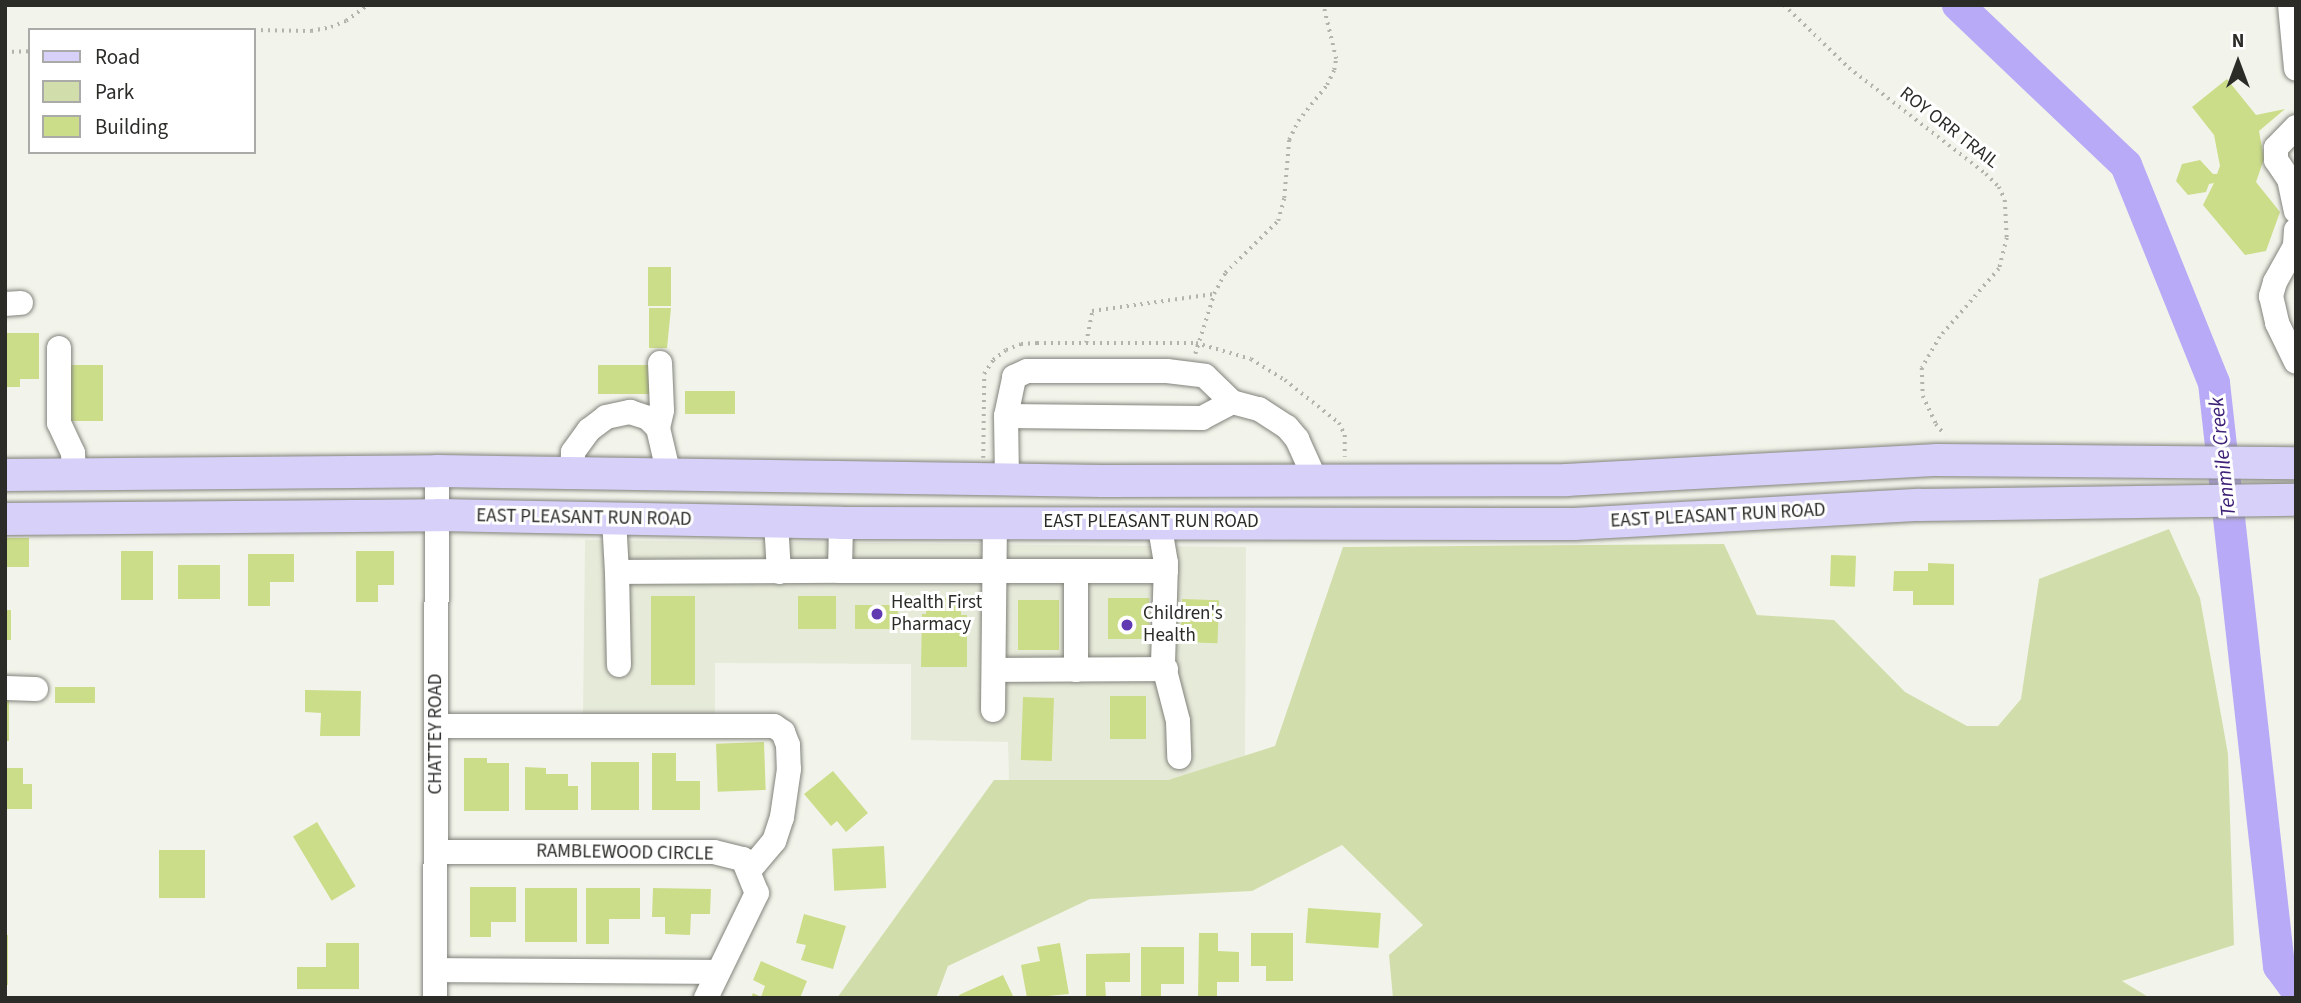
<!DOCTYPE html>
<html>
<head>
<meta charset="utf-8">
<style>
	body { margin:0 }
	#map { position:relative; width:2301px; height:1003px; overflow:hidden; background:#f2f4eb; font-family:"Source Sans 3",sans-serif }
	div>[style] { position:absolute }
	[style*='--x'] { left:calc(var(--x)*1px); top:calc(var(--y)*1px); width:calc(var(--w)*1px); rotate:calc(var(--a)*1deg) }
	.built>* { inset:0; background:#e6ead9 }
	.green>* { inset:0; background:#d1deab }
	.river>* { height:32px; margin:-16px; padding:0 16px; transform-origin:16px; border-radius:16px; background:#b9aaf7 }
	.building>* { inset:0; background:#cbdd89; transform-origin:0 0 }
	.path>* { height:3.5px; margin-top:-1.75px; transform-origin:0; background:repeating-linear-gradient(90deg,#b3b5ad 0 2px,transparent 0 7px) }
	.roads { filter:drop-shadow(0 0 2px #81837b) drop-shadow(0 0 2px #81837b) }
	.minor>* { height:24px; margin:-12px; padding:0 12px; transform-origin:12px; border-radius:12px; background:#fff }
	.major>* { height:32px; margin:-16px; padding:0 16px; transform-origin:16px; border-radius:16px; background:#d7d0f8 }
	.dots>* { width:19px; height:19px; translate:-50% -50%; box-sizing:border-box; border:4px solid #fff; border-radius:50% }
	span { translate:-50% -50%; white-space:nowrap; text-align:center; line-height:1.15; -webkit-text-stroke:6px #fff; paint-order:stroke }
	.street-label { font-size:19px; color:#2b2c28 }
	.poi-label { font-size:19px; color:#2b2c28 }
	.left { translate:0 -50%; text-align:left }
	.water-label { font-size:21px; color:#3d2077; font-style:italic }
	.frame { position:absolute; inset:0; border:7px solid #2b2c28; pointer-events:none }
	.legend { position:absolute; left:28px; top:28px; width:228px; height:126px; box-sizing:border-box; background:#fff; border:2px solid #aaaba9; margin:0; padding:9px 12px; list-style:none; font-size:21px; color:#2b2c28 }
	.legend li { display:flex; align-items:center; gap:14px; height:35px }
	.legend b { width:35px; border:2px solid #aaaba9 }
	.north { position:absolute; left:2203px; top:28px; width:70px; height:70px; -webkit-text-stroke:5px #fff; paint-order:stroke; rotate:0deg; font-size:19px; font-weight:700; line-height:28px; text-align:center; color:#2b2c28 }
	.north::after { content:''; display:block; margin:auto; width:24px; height:32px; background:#2b2c28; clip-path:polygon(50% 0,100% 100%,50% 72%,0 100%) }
</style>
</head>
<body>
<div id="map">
	<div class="built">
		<div style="clip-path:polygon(585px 540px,1246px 547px,1245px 756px,1168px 780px,1009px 780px,1008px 742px,911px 740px,911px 664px,715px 663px,715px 714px,583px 714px)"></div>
	</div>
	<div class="green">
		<div style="clip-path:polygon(2169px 529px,2200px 598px,2228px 754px,2234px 945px,2122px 981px,2150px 998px,1393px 998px,1389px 955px,1423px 925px,1342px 845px,1252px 891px,1090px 899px,948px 966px,936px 998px,837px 998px,994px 780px,1168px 780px,1275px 746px,1343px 547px,1724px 544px,1757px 615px,1834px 620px,1905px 692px,1967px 726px,1998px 726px,2021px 699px,2039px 579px)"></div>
	</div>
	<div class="river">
		<div style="--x:1958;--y:5;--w:232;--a:43.6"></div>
		<div style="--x:2126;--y:165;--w:235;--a:68"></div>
		<div style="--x:2214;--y:383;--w:587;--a:83.64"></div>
		<div style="--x:2279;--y:966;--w:29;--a:54"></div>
	</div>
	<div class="building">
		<div style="clip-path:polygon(2227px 79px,2256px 115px,2285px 109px,2259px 131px,2264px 159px,2256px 182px,2280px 212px,2266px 251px,2245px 255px,2203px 205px,2214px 183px,2209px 184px,2206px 192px,2188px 195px,2176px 181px,2182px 164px,2200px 160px,2213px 174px,2217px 174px,2220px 166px,2214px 135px,2192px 107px)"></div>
		<div style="left:648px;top:267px;width:23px;height:39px"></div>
		<div style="clip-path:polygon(649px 308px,671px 308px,667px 348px,649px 348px)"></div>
		<div style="clip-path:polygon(5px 333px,39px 333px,39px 379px,20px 379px,20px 387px,5px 387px)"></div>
		<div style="left:68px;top:365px;width:35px;height:56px"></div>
		<div style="left:598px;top:365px;width:52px;height:29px"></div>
		<div style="left:685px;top:391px;width:50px;height:23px"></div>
		<div style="left:5px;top:538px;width:24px;height:29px"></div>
		<div style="left:121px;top:551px;width:32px;height:49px"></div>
		<div style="clip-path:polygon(356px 551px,394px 551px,394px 585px,378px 585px,378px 602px,356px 602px)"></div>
		<div style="clip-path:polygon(248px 554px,294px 554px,294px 582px,270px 582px,270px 606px,248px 606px)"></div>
		<div style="left:1831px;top:555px;width:25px;height:31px;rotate:2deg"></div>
		<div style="clip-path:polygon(1928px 563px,1954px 564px,1954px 605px,1913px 605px,1913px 591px,1893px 591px,1894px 571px,1928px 571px)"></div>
		<div style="left:178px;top:565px;width:42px;height:34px"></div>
		<div style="left:651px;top:596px;width:44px;height:89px"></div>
		<div style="left:798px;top:596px;width:38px;height:33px"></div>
		<div style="clip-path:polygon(937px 598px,950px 598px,950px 604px,961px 606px,961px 615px,967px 615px,967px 667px,921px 667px,922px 614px,926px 614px,926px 605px,937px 603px)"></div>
		<div style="left:1149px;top:598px;width:41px;height:41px;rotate:90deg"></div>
		<div style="left:1182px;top:599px;width:37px;height:43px;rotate:2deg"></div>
		<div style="left:1018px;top:600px;width:41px;height:50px"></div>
		<div style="left:855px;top:605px;width:43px;height:24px"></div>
		<div style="left:5px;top:610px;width:6px;height:30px"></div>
		<div style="left:55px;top:687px;width:40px;height:16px"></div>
		<div style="left:5px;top:690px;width:4px;height:51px"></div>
		<div style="clip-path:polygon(305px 690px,361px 691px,360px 736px,320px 736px,321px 713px,305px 712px)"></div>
		<div style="left:1110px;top:696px;width:36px;height:43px"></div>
		<div style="left:1023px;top:697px;width:31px;height:63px;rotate:2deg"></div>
		<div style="left:764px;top:742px;width:48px;height:48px;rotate:88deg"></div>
		<div style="clip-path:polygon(652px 753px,676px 753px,676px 781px,700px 781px,700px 810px,652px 810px)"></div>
		<div style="clip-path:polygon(464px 758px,487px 758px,487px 763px,509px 763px,509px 811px,464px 811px)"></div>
		<div style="left:591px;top:762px;width:48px;height:48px"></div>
		<div style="clip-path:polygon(525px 767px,546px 768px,546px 774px,568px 774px,568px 786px,578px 786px,578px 810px,525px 810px)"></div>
		<div style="clip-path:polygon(5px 768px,23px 768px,23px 784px,32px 784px,32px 809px,5px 809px)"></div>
		<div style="clip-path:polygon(833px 771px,868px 813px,846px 832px,837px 821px,831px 826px,804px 794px)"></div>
		<div style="left:317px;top:822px;width:75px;height:28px;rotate:59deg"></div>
		<div style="left:884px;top:846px;width:42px;height:52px;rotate:87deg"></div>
		<div style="left:159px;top:850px;width:46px;height:48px"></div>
		<div style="clip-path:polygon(470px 887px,516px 887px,516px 922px,491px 922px,491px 937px,470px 937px)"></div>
		<div style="left:525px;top:888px;width:52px;height:54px"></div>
		<div style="clip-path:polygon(586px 888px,640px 888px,640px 919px,609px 919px,609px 944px,586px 944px)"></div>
		<div style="clip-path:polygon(653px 888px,711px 889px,710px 914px,691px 914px,690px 935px,665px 934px,665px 917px,652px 917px)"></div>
		<div style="left:1308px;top:908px;width:73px;height:35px;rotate:4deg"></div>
		<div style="clip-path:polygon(804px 914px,846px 926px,833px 969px,801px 960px,806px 945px,796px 943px)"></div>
		<div style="clip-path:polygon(1199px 933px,1218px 933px,1218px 951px,1239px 952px,1239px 982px,1217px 982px,1217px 998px,1198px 998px)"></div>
		<div style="clip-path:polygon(1251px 933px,1293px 933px,1293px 981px,1266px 981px,1266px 966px,1251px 966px)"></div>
		<div style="left:5px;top:935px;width:3px;height:50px"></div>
		<div style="clip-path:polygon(326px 943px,359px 943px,359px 989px,297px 989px,297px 967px,326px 967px)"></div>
		<div style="clip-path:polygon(1060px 943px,1069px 994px,1027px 998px,1021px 965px,1040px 961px,1037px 947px)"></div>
		<div style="clip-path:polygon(1141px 947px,1184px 947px,1184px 984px,1161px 984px,1161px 998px,1141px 998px)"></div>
		<div style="clip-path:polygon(1130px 953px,1130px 982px,1105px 982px,1106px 998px,1086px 998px,1086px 954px)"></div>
		<div style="clip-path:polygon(761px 961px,807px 981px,800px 998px,751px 998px,753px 993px,761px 997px,765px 986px,753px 980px)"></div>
		<div style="clip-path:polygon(1003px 975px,1014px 998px,960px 998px,959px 995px)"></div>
	</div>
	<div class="path">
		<div style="--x:1784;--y:5;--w:91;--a:44.1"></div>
		<div style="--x:1849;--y:68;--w:173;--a:37.7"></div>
		<div style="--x:1986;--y:174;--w:18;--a:45"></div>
		<div style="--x:1999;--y:187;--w:14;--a:65"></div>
		<div style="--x:2005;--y:200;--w:38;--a:87"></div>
		<div style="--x:2007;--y:238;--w:32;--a:104"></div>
		<div style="--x:1999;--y:269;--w:90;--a:130.9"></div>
		<div style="--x:1940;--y:337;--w:36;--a:120"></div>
		<div style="--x:1922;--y:368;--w:28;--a:88"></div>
		<div style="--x:1923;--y:396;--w:31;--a:65"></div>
		<div style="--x:1936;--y:424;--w:14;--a:51"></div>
		<div style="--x:218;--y:30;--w:26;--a:0"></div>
		<div style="--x:254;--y:30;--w:57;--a:1"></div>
		<div style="--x:311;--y:31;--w:20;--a:-11"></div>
		<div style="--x:331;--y:27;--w:16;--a:-22"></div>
		<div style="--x:346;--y:21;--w:26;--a:-37"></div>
		<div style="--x:5;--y:52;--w:25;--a:-2"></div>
		<div style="--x:1086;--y:343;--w:33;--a:-79"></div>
		<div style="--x:1092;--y:311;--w:123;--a:-7.9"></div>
		<div style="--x:1195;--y:354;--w:63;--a:-72.4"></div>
		<div style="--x:1214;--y:294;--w:24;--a:-62"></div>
		<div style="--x:1225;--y:273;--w:74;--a:-44.5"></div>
		<div style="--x:1278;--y:221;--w:24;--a:-75"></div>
		<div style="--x:1284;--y:198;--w:58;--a:-85.1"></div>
		<div style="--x:1289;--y:140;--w:21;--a:-65"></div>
		<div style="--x:1298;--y:121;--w:46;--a:-51.1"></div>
		<div style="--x:1327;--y:85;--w:17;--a:-65"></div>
		<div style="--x:1334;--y:70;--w:11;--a:-80"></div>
		<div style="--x:1336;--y:59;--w:56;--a:-103.5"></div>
		<div style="--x:983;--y:458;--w:84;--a:-89.3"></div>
		<div style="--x:984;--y:374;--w:17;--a:-57"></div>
		<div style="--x:993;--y:360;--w:16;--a:-38"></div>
		<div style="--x:1006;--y:350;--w:16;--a:-22"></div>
		<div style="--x:1021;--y:344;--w:16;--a:-4"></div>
		<div style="--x:1037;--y:343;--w:159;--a:0"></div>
		<div style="--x:1196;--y:343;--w:57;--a:16.2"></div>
		<div style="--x:1251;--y:359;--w:40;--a:32"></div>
		<div style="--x:1285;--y:380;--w:69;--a:38.5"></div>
		<div style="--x:1339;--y:423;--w:13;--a:63"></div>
		<div style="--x:1345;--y:435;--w:22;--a:90"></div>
	</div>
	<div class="roads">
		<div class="minor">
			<div style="--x:2290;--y:5;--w:64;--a:84.6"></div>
			<div style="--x:2296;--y:127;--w:29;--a:134"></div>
			<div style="--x:2276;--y:148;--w:12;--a:90"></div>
			<div style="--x:2276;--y:160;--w:23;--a:56"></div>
			<div style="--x:2289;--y:179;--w:33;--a:78"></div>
			<div style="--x:2296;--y:230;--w:16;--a:94"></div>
			<div style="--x:2295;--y:246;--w:41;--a:119.1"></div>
			<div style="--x:2275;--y:282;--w:15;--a:106"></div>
			<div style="--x:2271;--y:296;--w:28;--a:77"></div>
			<div style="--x:2277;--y:323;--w:43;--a:64"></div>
			<div style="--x:5;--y:304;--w:16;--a:-4"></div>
			<div style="--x:59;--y:348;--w:75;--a:90"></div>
			<div style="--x:59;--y:423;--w:33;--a:65"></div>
			<div style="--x:73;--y:453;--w:21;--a:87"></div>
			<div style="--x:1006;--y:416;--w:196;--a:0.6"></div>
			<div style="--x:1202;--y:418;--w:34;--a:-28"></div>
			<div style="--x:658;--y:428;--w:18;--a:-77"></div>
			<div style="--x:662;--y:410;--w:47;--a:-92.4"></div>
			<div style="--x:572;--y:473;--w:21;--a:-87"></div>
			<div style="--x:573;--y:452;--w:27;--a:-54"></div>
			<div style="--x:589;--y:430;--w:21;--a:-37"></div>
			<div style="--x:606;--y:417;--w:25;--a:-12"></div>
			<div style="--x:630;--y:412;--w:19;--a:18"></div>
			<div style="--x:648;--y:418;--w:14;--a:45"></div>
			<div style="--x:658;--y:428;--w:48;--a:76.8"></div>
			<div style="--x:1007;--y:479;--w:63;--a:-90.9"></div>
			<div style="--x:1006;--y:416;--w:40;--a:-78"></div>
			<div style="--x:1014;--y:377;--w:14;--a:-25"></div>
			<div style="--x:1027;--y:371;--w:140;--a:0"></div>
			<div style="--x:1167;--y:371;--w:38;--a:7"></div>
			<div style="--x:1205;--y:376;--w:37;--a:44"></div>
			<div style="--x:1232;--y:402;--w:28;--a:15"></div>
			<div style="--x:1259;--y:409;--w:33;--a:33"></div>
			<div style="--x:1287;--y:427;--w:16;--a:50"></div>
			<div style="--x:1297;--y:439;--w:46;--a:65.7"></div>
			<div style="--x:614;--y:519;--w:53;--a:86.8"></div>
			<div style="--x:617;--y:572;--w:223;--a:-0.3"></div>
			<div style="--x:840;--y:571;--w:48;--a:-88.8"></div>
			<div style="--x:776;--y:522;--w:50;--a:86.6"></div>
			<div style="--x:1159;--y:522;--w:42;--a:80.3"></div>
			<div style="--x:1166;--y:563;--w:100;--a:91.7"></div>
			<div style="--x:1163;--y:663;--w:60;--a:75.5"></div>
			<div style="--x:1178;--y:721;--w:36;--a:88"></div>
			<div style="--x:840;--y:571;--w:326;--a:0"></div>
			<div style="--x:1076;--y:571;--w:99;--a:90"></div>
			<div style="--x:617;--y:572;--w:93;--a:88.8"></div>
			<div style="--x:994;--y:670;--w:172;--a:-0.3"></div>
			<div style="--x:5;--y:688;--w:31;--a:2"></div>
			<div style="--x:993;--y:710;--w:187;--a:-89.4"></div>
			<div style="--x:436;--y:726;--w:338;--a:0"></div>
			<div style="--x:774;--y:726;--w:11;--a:34"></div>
			<div style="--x:783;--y:732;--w:14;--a:69"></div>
			<div style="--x:788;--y:745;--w:24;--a:88"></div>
			<div style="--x:789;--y:769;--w:49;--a:98.3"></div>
			<div style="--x:782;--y:817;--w:25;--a:108"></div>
			<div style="--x:774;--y:841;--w:39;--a:130"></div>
			<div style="--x:437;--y:852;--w:277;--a:0"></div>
			<div style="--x:714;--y:852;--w:30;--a:14"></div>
			<div style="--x:743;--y:859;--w:37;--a:68"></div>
			<div style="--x:757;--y:893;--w:117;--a:115.9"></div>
			<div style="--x:436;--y:970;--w:282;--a:0.4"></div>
			<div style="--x:435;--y:998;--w:527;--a:-89.78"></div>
		</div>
		<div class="major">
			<div style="--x:5;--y:475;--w:432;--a:-0.5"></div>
			<div style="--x:437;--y:471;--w:665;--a:0.86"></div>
			<div style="--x:1102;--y:481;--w:464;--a:-0.1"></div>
			<div style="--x:1566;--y:480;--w:372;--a:-3.1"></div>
			<div style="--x:1937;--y:460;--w:359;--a:0.5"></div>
			<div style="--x:5;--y:519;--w:434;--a:-0.5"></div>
			<div style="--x:439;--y:515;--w:402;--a:1.1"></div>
			<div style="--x:841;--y:523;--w:733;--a:0.08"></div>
			<div style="--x:1574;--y:524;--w:346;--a:-3.2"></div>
			<div style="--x:1919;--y:505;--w:377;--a:-0.8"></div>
		</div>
	</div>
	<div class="dots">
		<div style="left:877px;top:614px;background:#613ab2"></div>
		<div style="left:1127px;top:625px;background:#613ab2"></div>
	</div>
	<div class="street-label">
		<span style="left:1949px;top:128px;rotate:38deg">ROY ORR TRAIL</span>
		<span style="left:1718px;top:516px;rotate:-3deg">EAST PLEASANT RUN ROAD</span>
		<span style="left:584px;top:518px;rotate:1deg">EAST PLEASANT RUN ROAD</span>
		<span style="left:1151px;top:522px">EAST PLEASANT RUN ROAD</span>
		<span style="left:436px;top:734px;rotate:-90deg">CHATTEY ROAD</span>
		<span style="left:625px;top:853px;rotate:1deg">RAMBLEWOOD CIRCLE</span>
	</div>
	<div class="poi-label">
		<span class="left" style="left:891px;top:614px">Health First<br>Pharmacy</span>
		<span class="left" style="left:1143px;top:625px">Children's<br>Health</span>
	</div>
	<div class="water-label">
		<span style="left:2222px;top:457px;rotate:-96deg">Tenmile Creek</span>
	</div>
	<div class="frame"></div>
	<ul class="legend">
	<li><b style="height:9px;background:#d7d0f8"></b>Road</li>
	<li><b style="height:19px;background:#d1deab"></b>Park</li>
	<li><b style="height:19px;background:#cbdd89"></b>Building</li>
	</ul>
	<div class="north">N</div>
</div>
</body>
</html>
